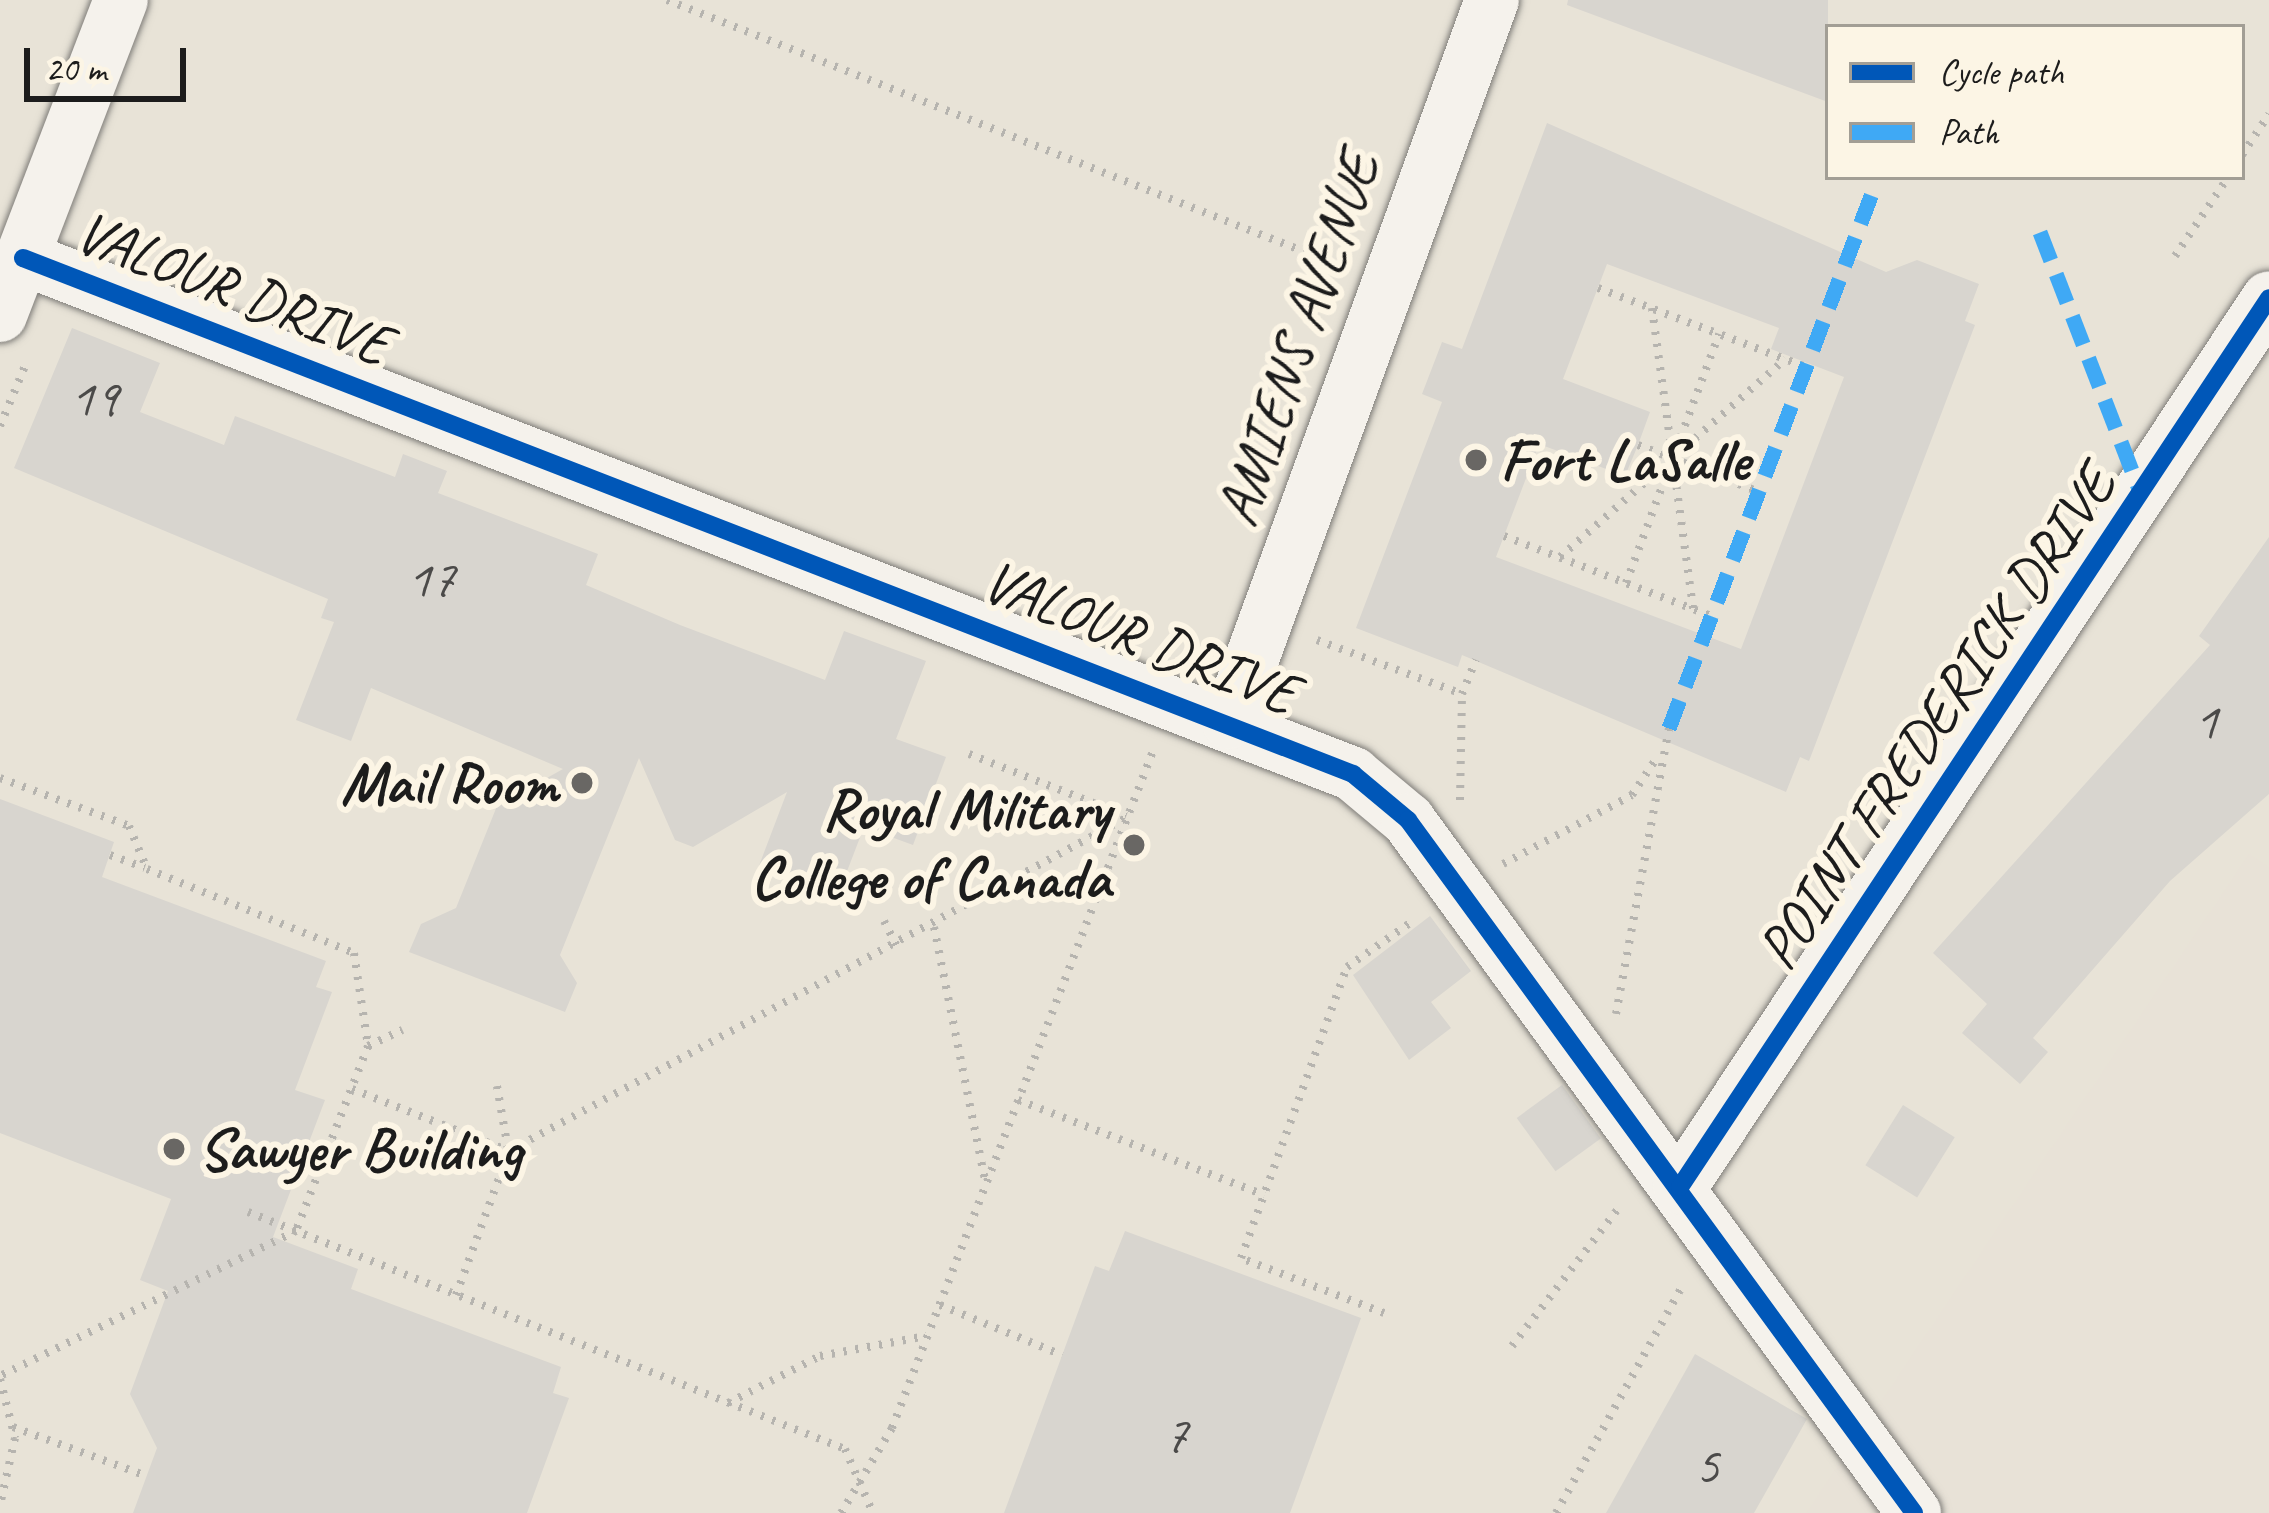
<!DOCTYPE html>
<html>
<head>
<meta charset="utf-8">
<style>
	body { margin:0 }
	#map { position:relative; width:2269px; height:1513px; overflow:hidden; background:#f7f3ea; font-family:Caveat,sans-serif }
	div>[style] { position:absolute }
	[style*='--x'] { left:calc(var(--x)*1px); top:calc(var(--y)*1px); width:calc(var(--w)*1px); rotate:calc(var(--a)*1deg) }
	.built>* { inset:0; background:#e8e3d7 }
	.green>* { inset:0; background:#e8e2d7 }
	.building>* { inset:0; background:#d8d5cf; transform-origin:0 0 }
	.path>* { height:8px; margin-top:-4px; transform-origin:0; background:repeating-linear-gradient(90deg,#b6b4af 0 3px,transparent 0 12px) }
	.roads { filter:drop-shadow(0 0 3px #7f7d79) drop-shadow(0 0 3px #7f7d79) }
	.street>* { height:54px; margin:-27px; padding:0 27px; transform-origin:27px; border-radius:27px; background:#f5f2ec }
	.quiet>* { height:15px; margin-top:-7.5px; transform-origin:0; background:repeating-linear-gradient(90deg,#3fa9f5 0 30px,transparent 0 45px) }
	.cycleway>* { height:18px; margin:-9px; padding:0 9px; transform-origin:9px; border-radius:9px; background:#0057b8 }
	.dots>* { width:33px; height:33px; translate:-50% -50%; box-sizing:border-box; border:6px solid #fcf5e5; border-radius:50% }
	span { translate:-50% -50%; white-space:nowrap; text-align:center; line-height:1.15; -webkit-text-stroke:12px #fcf5e5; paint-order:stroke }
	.number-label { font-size:54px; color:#4b4a49 }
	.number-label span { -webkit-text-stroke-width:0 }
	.street-label { font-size:60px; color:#1c1c1c }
	.poi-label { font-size:60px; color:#1c1c1c; font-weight:700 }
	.left { translate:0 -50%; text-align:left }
	.right { translate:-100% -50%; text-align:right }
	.legend { position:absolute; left:1825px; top:24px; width:420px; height:156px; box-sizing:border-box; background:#fcf5e5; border:3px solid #a29e95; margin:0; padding:15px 21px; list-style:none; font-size:36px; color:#1c1c1c }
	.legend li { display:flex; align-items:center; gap:24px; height:60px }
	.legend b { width:60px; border:3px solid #a29e95 }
	.scale { position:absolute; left:24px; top:48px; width:162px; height:54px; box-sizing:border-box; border:6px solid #1c1c1c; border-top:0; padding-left:15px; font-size:36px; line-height:42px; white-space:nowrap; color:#1c1c1c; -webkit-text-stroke:9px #fcf5e5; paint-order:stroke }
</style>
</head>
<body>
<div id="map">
	<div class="built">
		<div style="clip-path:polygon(evenodd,0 0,2269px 0,2269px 1513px,0 1513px,0 0,1828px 27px,2242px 27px,2242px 177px,1828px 177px,1828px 27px)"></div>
	</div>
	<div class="green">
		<div style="clip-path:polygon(2249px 854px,2269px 867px,2269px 1513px,1806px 1513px)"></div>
	</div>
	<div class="building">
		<div style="clip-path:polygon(1568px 0,1828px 0,1828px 102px,1567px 5px)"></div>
		<div style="clip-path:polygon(evenodd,1547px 123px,1886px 272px,1917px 260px,1979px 284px,1965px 321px,1975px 325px,1809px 761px,1800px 757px,1786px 792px,1462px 655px,1458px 667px,1356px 628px,1442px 402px,1422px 394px,1442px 342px,1462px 349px,1547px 123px,1607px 264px,1779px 328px,1771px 349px,1844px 377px,1741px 649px,1496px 557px,1539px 444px,1625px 476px,1638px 445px,1650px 412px,1563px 379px,1607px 264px)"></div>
		<div style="clip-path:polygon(72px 328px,160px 363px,140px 412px,224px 445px,235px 416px,395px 477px,403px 454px,447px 471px,438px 493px,598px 554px,586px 585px,680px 625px,825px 680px,844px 631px,926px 661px,896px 739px,946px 757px,913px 845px,864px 827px,836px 900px,757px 871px,787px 792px,693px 847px,675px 840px,639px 758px,560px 955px,577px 983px,565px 1012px,409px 952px,421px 924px,456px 908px,497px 806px,563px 769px,371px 688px,351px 741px,296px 720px,334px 622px,321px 618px,328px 599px,14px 468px)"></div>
		<div style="clip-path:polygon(2269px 537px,2269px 794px,2170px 881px,2033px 1038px,2048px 1052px,2020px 1084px,1962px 1033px,1987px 1004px,1933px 953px,2210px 645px,2199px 636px)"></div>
		<div style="clip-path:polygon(0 799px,114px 842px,102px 877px,326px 961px,316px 987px,332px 992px,295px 1090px,325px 1100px,273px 1237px,358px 1269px,351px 1289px,561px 1367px,553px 1393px,569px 1398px,527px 1513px,133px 1513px,157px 1448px,130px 1394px,168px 1291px,140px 1280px,171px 1199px,0 1133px)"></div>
		<div style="clip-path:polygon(1430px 916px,1471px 971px,1431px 1002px,1451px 1028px,1409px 1060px,1353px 975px)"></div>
		<div style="left:1562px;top:1085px;width:66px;height:56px;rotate:54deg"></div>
		<div style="left:1903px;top:1105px;width:61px;height:71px;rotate:32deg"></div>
		<div style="clip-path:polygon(1125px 1231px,1361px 1318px,1290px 1513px,1004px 1513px,1095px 1266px,1109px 1271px)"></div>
		<div style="clip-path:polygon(1695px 1354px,1807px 1419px,1754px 1513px,1606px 1513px)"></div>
	</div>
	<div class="path">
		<div style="--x:667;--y:0;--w:721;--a:21.55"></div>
		<div style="--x:2242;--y:155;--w:49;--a:-56.6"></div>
		<div style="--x:2175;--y:256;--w:95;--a:-56.1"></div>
		<div style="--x:1598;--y:288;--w:222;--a:20.8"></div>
		<div style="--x:1652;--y:308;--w:304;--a:82.2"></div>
		<div style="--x:0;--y:426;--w:70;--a:-67.4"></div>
		<div style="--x:1638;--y:445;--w:130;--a:21.2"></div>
		<div style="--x:1504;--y:536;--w:222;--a:21.1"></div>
		<div style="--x:1560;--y:557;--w:300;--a:-41.3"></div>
		<div style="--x:1626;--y:583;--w:266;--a:-69.5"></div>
		<div style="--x:1317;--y:640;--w:155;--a:20.4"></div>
		<div style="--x:969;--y:754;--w:169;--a:21.5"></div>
		<div style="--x:0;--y:778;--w:138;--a:20.4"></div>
		<div style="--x:129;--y:826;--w:47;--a:67.3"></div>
		<div style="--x:147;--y:869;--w:223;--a:22.1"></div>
		<div style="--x:354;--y:953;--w:94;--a:81.4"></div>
		<div style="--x:368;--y:1046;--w:199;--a:111.3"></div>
		<div style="--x:296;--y:1231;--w:330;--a:153.9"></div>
		<div style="--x:1460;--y:800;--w:106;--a:-88.9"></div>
		<div style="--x:1462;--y:694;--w:37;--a:-68"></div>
		<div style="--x:110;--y:855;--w:37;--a:20"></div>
		<div style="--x:1503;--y:864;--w:146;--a:-28.1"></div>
		<div style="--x:1632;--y:795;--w:47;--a:-56.3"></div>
		<div style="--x:884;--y:921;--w:28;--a:63"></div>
		<div style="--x:934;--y:927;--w:257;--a:78.6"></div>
		<div style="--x:1616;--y:1014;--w:291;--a:-79.5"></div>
		<div style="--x:368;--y:1046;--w:38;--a:-25"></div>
		<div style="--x:497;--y:1086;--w:64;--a:80.1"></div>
		<div style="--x:352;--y:1089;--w:169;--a:21.5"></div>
		<div style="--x:1018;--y:1100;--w:264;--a:21.1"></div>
		<div style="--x:248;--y:1212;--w:642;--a:21.65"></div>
		<div style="--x:845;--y:1449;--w:70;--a:66.4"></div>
		<div style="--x:456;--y:1295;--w:153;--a:-69.8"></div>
		<div style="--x:509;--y:1151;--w:701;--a:-28.36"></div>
		<div style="--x:940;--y:1305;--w:132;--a:22.3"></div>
		<div style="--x:1384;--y:1313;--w:153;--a:-159"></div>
		<div style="--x:1241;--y:1258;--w:310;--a:-70"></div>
		<div style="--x:1347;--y:967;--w:82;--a:-35"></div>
		<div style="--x:1512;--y:1346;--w:178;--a:-52.3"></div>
		<div style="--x:0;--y:1379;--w:61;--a:75.7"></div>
		<div style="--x:15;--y:1438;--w:69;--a:102.6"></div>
		<div style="--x:728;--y:1403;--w:103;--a:-27.1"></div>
		<div style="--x:820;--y:1356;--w:108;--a:-10.7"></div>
		<div style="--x:13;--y:1427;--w:143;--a:20.1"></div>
		<div style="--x:841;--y:1513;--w:99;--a:-59"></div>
		<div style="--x:892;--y:1428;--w:726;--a:-68.92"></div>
		<div style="--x:1556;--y:1513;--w:261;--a:-60.9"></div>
	</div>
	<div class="roads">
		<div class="street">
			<div style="--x:23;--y:258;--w:1427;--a:21.2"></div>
			<div style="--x:1353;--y:774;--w:72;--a:39.9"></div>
			<div style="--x:1408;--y:820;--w:858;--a:53.86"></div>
			<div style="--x:0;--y:315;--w:337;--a:-69"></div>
			<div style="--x:1229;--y:722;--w:768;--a:-69.99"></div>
			<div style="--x:1680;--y:1187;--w:1066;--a:-56.47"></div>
		</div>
	</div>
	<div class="quiet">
		<div style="--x:2040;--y:232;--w:283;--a:68.9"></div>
		<div style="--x:1669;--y:728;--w:578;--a:-69.21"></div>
	</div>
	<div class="cycleway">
		<div style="--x:23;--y:258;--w:1427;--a:21.2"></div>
		<div style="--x:1353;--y:774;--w:72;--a:39.9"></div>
		<div style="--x:1408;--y:820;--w:858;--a:53.86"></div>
		<div style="--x:1680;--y:1187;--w:1066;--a:-56.47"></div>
	</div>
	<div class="dots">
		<div style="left:1476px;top:460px;background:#696764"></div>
		<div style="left:582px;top:783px;background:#696764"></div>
		<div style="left:1134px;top:845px;background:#696764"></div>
		<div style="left:174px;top:1149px;background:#696764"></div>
	</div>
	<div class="number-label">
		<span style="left:94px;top:397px">19</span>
		<span style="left:431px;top:578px">17</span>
		<span style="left:2206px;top:720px">1</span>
		<span style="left:1176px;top:1434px">7</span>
		<span style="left:1707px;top:1465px">5</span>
	</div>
	<div class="street-label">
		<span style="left:233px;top:288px;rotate:21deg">VALOUR DRIVE</span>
		<span style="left:1298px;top:339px;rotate:-71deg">AMIENS AVENUE</span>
		<span style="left:1140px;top:637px;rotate:21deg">VALOUR DRIVE</span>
		<span style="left:1936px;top:717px;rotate:-56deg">POINT FREDERICK DRIVE</span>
	</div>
	<div class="poi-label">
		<span class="left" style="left:1500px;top:460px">Fort LaSalle</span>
		<span class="right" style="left:558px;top:783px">Mail Room</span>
		<span class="right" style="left:1110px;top:844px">Royal Military<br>College of Canada</span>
		<span class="left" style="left:198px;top:1149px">Sawyer Building</span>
	</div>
	<ul class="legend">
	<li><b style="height:15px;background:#0057b8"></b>Cycle path</li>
	<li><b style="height:15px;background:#3fa9f5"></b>Path</li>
	</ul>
	<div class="scale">20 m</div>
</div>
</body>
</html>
